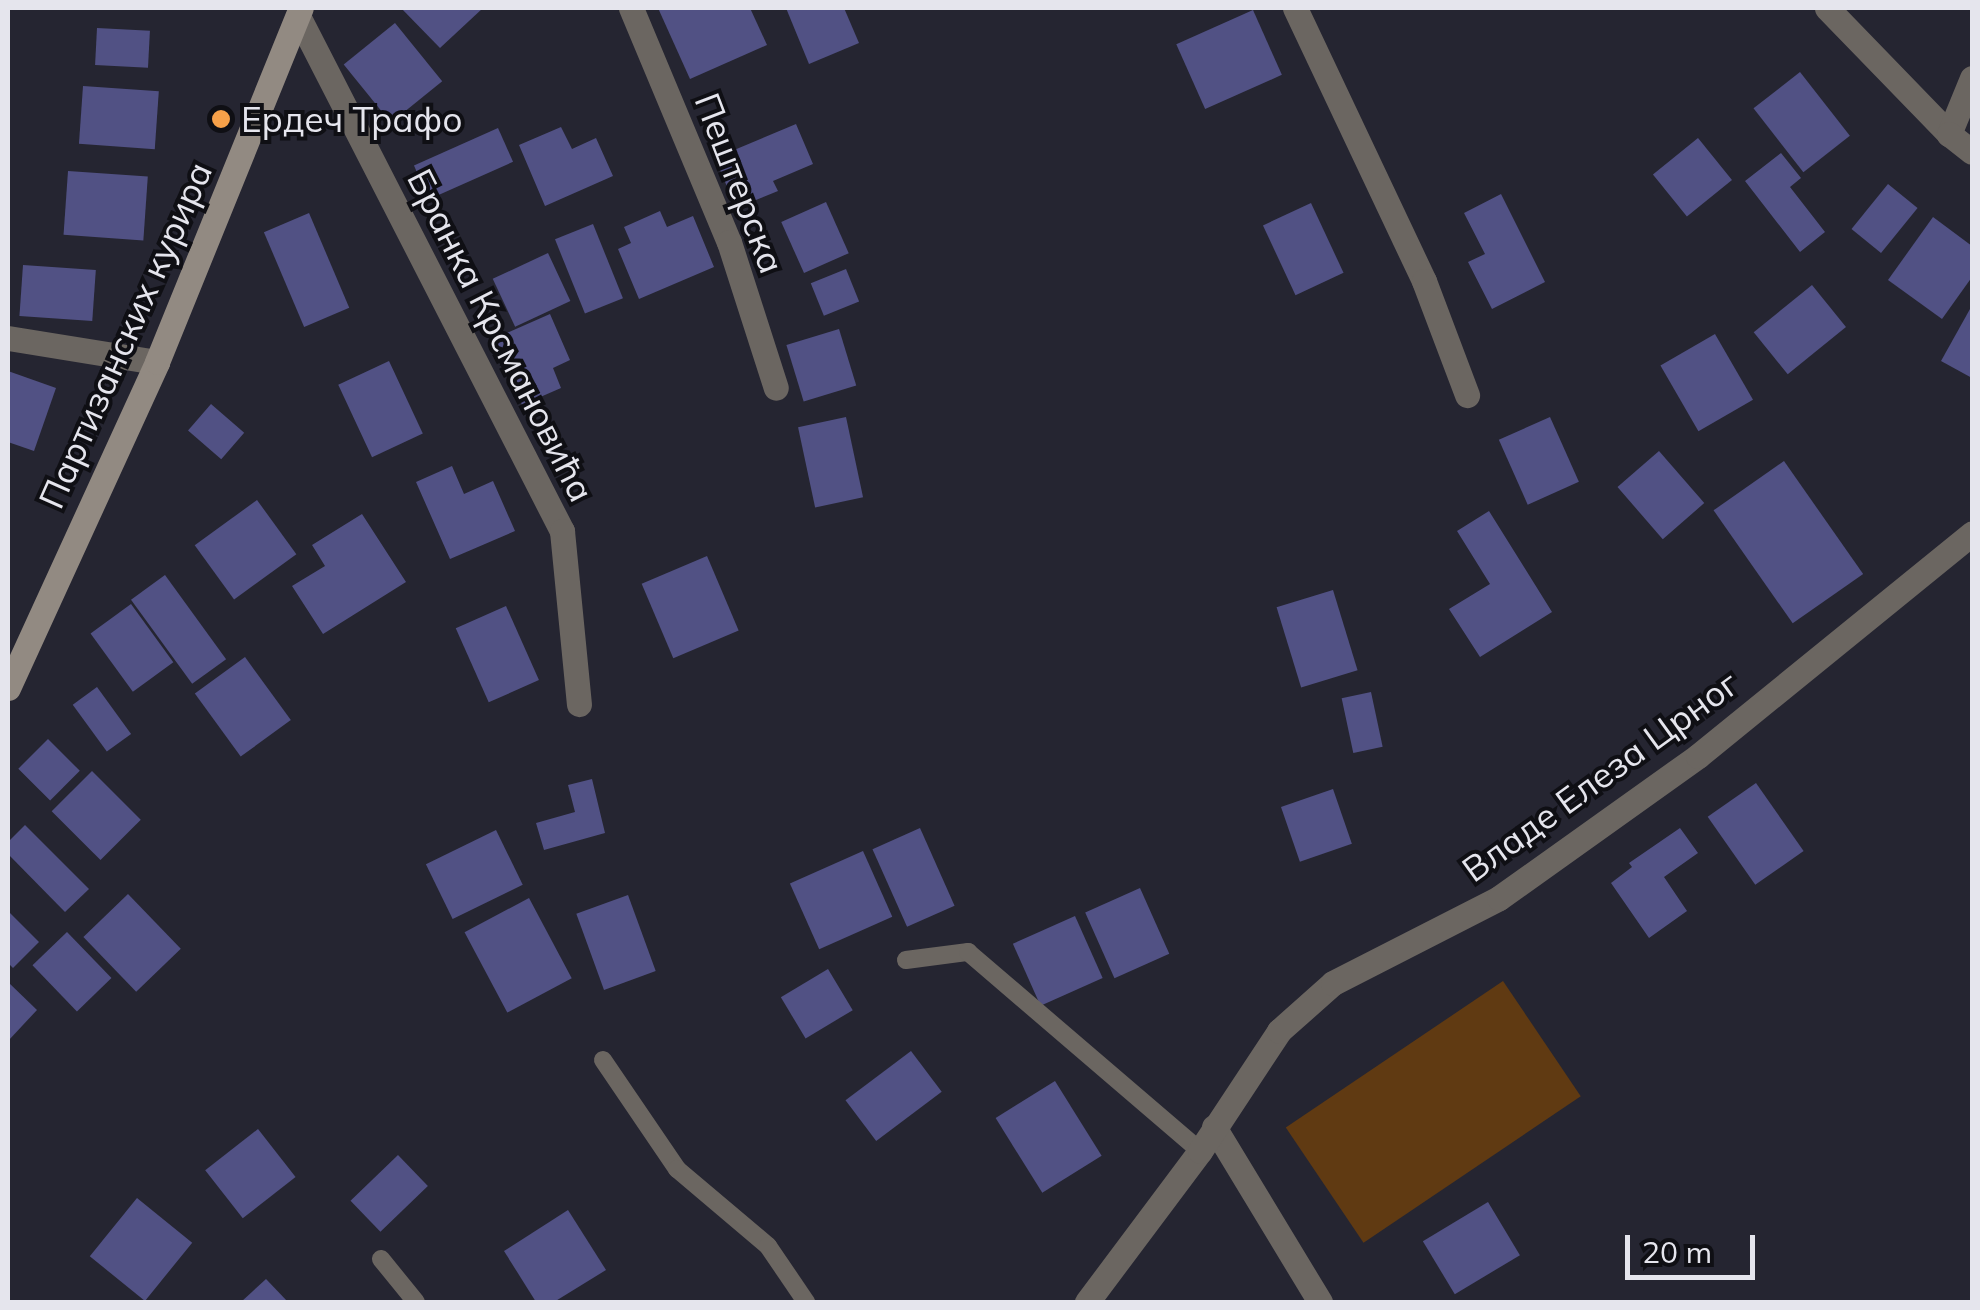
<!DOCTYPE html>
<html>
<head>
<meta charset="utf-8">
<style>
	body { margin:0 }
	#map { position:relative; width:1980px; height:1310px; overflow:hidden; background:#252531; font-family:Mulish,sans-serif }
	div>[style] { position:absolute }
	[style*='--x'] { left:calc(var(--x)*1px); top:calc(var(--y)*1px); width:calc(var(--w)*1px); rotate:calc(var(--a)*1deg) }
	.green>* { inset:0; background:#603a12; transform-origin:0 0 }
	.building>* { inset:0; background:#515184; transform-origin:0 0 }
	.lane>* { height:18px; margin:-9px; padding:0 9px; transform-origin:9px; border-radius:9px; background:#6b6661 }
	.street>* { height:25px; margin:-12.5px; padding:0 12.5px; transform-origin:12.5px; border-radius:12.5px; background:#6b6661 }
	.secondary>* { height:25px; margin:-12.5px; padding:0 12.5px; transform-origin:12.5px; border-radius:12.5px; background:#928a82 }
	.dots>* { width:28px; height:28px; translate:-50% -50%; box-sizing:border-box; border:5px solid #0f0f14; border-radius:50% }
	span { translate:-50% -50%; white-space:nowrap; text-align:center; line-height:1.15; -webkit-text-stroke:8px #0f0f14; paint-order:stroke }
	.poi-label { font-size:35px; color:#e5e5ed }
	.left { translate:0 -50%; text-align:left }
	.street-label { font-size:35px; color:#e5e5ed }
	.frame { position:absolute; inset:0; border:10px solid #e5e5ed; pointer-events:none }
	.scale { position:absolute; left:1625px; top:1235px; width:130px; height:45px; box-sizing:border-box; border:5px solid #e5e5ed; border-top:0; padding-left:12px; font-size:30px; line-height:35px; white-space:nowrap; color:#e5e5ed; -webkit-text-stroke:8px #0f0f14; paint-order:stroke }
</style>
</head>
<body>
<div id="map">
	<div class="green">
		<div style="left:1503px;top:981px;width:139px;height:262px;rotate:56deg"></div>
	</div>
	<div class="building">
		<div style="clip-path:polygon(401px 8px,483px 8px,440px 48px)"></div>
		<div style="clip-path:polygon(658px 8px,750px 8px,767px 45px,690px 79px)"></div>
		<div style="clip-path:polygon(786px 8px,844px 8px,859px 43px,809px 64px)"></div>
		<div style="left:1253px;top:10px;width:71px;height:84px;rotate:66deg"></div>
		<div style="left:395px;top:23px;width:75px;height:66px;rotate:51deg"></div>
		<div style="left:97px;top:28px;width:53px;height:37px;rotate:3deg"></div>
		<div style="left:1800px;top:72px;width:81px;height:59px;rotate:52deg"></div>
		<div style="left:83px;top:86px;width:76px;height:58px;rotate:4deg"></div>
		<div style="clip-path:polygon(796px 124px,813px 164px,773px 181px,778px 191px,736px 208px,715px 158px)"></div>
		<div style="clip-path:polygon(561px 127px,572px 149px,596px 138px,613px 176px,545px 206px,519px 145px)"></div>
		<div style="left:498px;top:128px;width:37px;height:92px;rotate:66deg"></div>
		<div style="left:1698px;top:138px;width:54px;height:58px;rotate:51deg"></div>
		<div style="clip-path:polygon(1781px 153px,1801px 178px,1790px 187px,1825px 232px,1800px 252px,1745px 181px)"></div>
		<div style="left:68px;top:171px;width:80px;height:64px;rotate:4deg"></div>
		<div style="left:1888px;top:184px;width:38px;height:58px;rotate:39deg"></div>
		<div style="clip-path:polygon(1501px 194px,1545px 282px,1492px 309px,1468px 262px,1485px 254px,1464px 213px)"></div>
		<div style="left:826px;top:202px;width:56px;height:49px;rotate:66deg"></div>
		<div style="left:1311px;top:203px;width:77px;height:53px;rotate:65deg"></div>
		<div style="clip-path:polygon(660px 211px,667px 227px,693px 216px,714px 267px,639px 299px,618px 249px,631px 243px,624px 227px)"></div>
		<div style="left:309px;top:213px;width:103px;height:49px;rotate:67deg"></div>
		<div style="clip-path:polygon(1933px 217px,1972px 246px,1972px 277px,1942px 319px,1888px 280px)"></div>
		<div style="left:593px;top:224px;width:80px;height:41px;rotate:68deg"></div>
		<div style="left:548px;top:253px;width:53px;height:61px;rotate:65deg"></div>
		<div style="left:23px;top:265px;width:73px;height:51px;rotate:4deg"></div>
		<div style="left:846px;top:269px;width:35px;height:38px;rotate:68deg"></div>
		<div style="left:1812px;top:285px;width:54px;height:75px;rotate:51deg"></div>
		<div style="clip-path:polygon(1970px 309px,1972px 310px,1972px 378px,1941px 361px)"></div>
		<div style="clip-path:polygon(550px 314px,570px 360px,553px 368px,561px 388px,522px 405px,493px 339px)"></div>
		<div style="left:839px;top:329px;width:59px;height:55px;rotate:73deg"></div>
		<div style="left:1715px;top:334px;width:76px;height:63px;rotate:60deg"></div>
		<div style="left:389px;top:361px;width:80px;height:56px;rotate:65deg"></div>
		<div style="clip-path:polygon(8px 371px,56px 388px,34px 451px,8px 442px)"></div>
		<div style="left:211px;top:404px;width:44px;height:35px;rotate:41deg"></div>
		<div style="left:846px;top:417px;width:82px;height:49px;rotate:78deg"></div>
		<div style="left:1550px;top:417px;width:71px;height:56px;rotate:66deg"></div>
		<div style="left:1659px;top:451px;width:69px;height:55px;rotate:49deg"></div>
		<div style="left:1784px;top:461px;width:138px;height:86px;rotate:55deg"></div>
		<div style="clip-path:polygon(452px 466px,464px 494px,493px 481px,515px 531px,450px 559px,416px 482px)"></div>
		<div style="left:257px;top:500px;width:67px;height:77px;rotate:54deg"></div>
		<div style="clip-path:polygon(1489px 511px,1552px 612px,1480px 657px,1449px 609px,1490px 584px,1457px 531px)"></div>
		<div style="clip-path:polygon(362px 514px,406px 582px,323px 634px,292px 586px,325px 566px,312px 545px)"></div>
		<div style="left:707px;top:556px;width:81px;height:71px;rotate:67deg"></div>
		<div style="left:165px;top:575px;width:104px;height:42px;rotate:54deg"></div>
		<div style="left:1333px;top:590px;width:84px;height:59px;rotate:73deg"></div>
		<div style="left:131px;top:604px;width:72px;height:50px;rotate:54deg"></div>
		<div style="left:506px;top:606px;width:81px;height:55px;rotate:66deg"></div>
		<div style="left:245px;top:657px;width:78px;height:62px;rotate:54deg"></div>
		<div style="left:97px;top:687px;width:58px;height:30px;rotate:54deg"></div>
		<div style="left:1371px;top:692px;width:56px;height:30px;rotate:78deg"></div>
		<div style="left:48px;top:739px;width:45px;height:42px;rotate:45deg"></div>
		<div style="left:92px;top:771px;width:69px;height:57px;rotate:45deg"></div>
		<div style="clip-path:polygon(592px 779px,605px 833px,544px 850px,536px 823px,575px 812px,568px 785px)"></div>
		<div style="left:1756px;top:783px;width:83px;height:59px;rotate:55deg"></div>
		<div style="left:1333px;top:789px;width:58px;height:55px;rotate:71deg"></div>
		<div style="clip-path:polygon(25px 825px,89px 889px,65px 912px,8px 854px,8px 842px)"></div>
		<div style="left:920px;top:828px;width:85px;height:52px;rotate:66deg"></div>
		<div style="clip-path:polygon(1680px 828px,1698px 853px,1664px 877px,1687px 911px,1649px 938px,1611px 883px,1632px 867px,1629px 863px)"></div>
		<div style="left:496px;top:830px;width:61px;height:78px;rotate:64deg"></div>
		<div style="left:863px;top:851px;width:72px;height:80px;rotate:66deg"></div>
		<div style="left:1140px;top:888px;width:72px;height:60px;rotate:66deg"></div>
		<div style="left:128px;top:894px;width:76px;height:62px;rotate:46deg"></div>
		<div style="left:628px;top:895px;width:81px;height:55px;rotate:70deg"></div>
		<div style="left:529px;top:898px;width:91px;height:73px;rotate:62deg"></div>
		<div style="clip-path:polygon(8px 911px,39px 942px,13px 968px,8px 963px)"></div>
		<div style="left:1075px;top:916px;width:68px;height:68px;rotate:66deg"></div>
		<div style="left:67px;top:932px;width:64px;height:48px;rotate:46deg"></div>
		<div style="left:828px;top:969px;width:48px;height:55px;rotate:59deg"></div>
		<div style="clip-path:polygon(8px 982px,37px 1010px,8px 1041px)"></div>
		<div style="left:911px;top:1051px;width:51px;height:82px;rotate:53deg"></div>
		<div style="left:1055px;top:1081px;width:88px;height:70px;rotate:58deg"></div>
		<div style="left:258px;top:1129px;width:61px;height:67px;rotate:52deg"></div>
		<div style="left:398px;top:1155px;width:43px;height:66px;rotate:46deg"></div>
		<div style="left:137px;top:1198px;width:71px;height:75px;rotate:39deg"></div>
		<div style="left:1488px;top:1202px;width:62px;height:76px;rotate:59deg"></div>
		<div style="clip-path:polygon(568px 1210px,606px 1270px,554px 1302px,536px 1302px,504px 1251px)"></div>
		<div style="clip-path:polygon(266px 1279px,288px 1302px,241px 1302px)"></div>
	</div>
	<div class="lane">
		<div style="--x:906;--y:960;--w:63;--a:-7.4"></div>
		<div style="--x:968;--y:952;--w:306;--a:40.6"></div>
		<div style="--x:603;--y:1060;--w:132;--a:55.8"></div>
		<div style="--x:677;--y:1169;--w:119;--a:40.2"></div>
		<div style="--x:768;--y:1246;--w:68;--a:55.8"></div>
		<div style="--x:381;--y:1259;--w:55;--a:50.9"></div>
	</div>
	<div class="street">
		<div style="--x:631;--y:8;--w:254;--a:67.3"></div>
		<div style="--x:729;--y:242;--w:153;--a:72.2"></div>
		<div style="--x:1295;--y:8;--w:302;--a:64.7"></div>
		<div style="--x:1424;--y:281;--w:122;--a:69.3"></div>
		<div style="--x:1827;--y:8;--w:175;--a:45.9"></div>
		<div style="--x:298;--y:16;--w:579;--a:62.86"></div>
		<div style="--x:562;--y:531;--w:174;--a:84.4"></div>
		<div style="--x:1972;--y:78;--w:61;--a:112.3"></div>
		<div style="--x:1949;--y:134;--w:29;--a:38"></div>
		<div style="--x:8;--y:338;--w:151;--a:9.2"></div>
		<div style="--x:1214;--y:1127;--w:205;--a:58.8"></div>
		<div style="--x:1087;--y:1302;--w:189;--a:-53.2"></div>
		<div style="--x:1200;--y:1151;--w:144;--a:-56.6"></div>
		<div style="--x:1279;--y:1031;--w:72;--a:-41.6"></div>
		<div style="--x:1333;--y:983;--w:186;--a:-27.1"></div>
		<div style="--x:1499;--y:898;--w:244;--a:-35.5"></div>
		<div style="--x:1698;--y:756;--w:353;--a:-39.1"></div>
	</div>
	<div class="secondary">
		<div style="--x:8;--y:688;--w:358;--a:-65.4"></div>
		<div style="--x:157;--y:362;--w:382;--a:-67.9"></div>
	</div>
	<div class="dots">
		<div style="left:221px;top:119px;background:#f7a149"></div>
	</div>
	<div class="poi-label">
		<span class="left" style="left:241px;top:119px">Ердеч Трафо</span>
	</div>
	<div class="street-label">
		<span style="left:740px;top:183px;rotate:69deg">Пештерска</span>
		<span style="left:125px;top:335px;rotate:-66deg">Партизанских курира</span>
		<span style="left:501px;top:335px;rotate:63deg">Бранка Крсмановића</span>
		<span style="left:1600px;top:776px;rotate:-36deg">Владе Елеза Црног</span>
	</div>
	<div class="frame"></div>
	<div class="scale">20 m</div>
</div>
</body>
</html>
